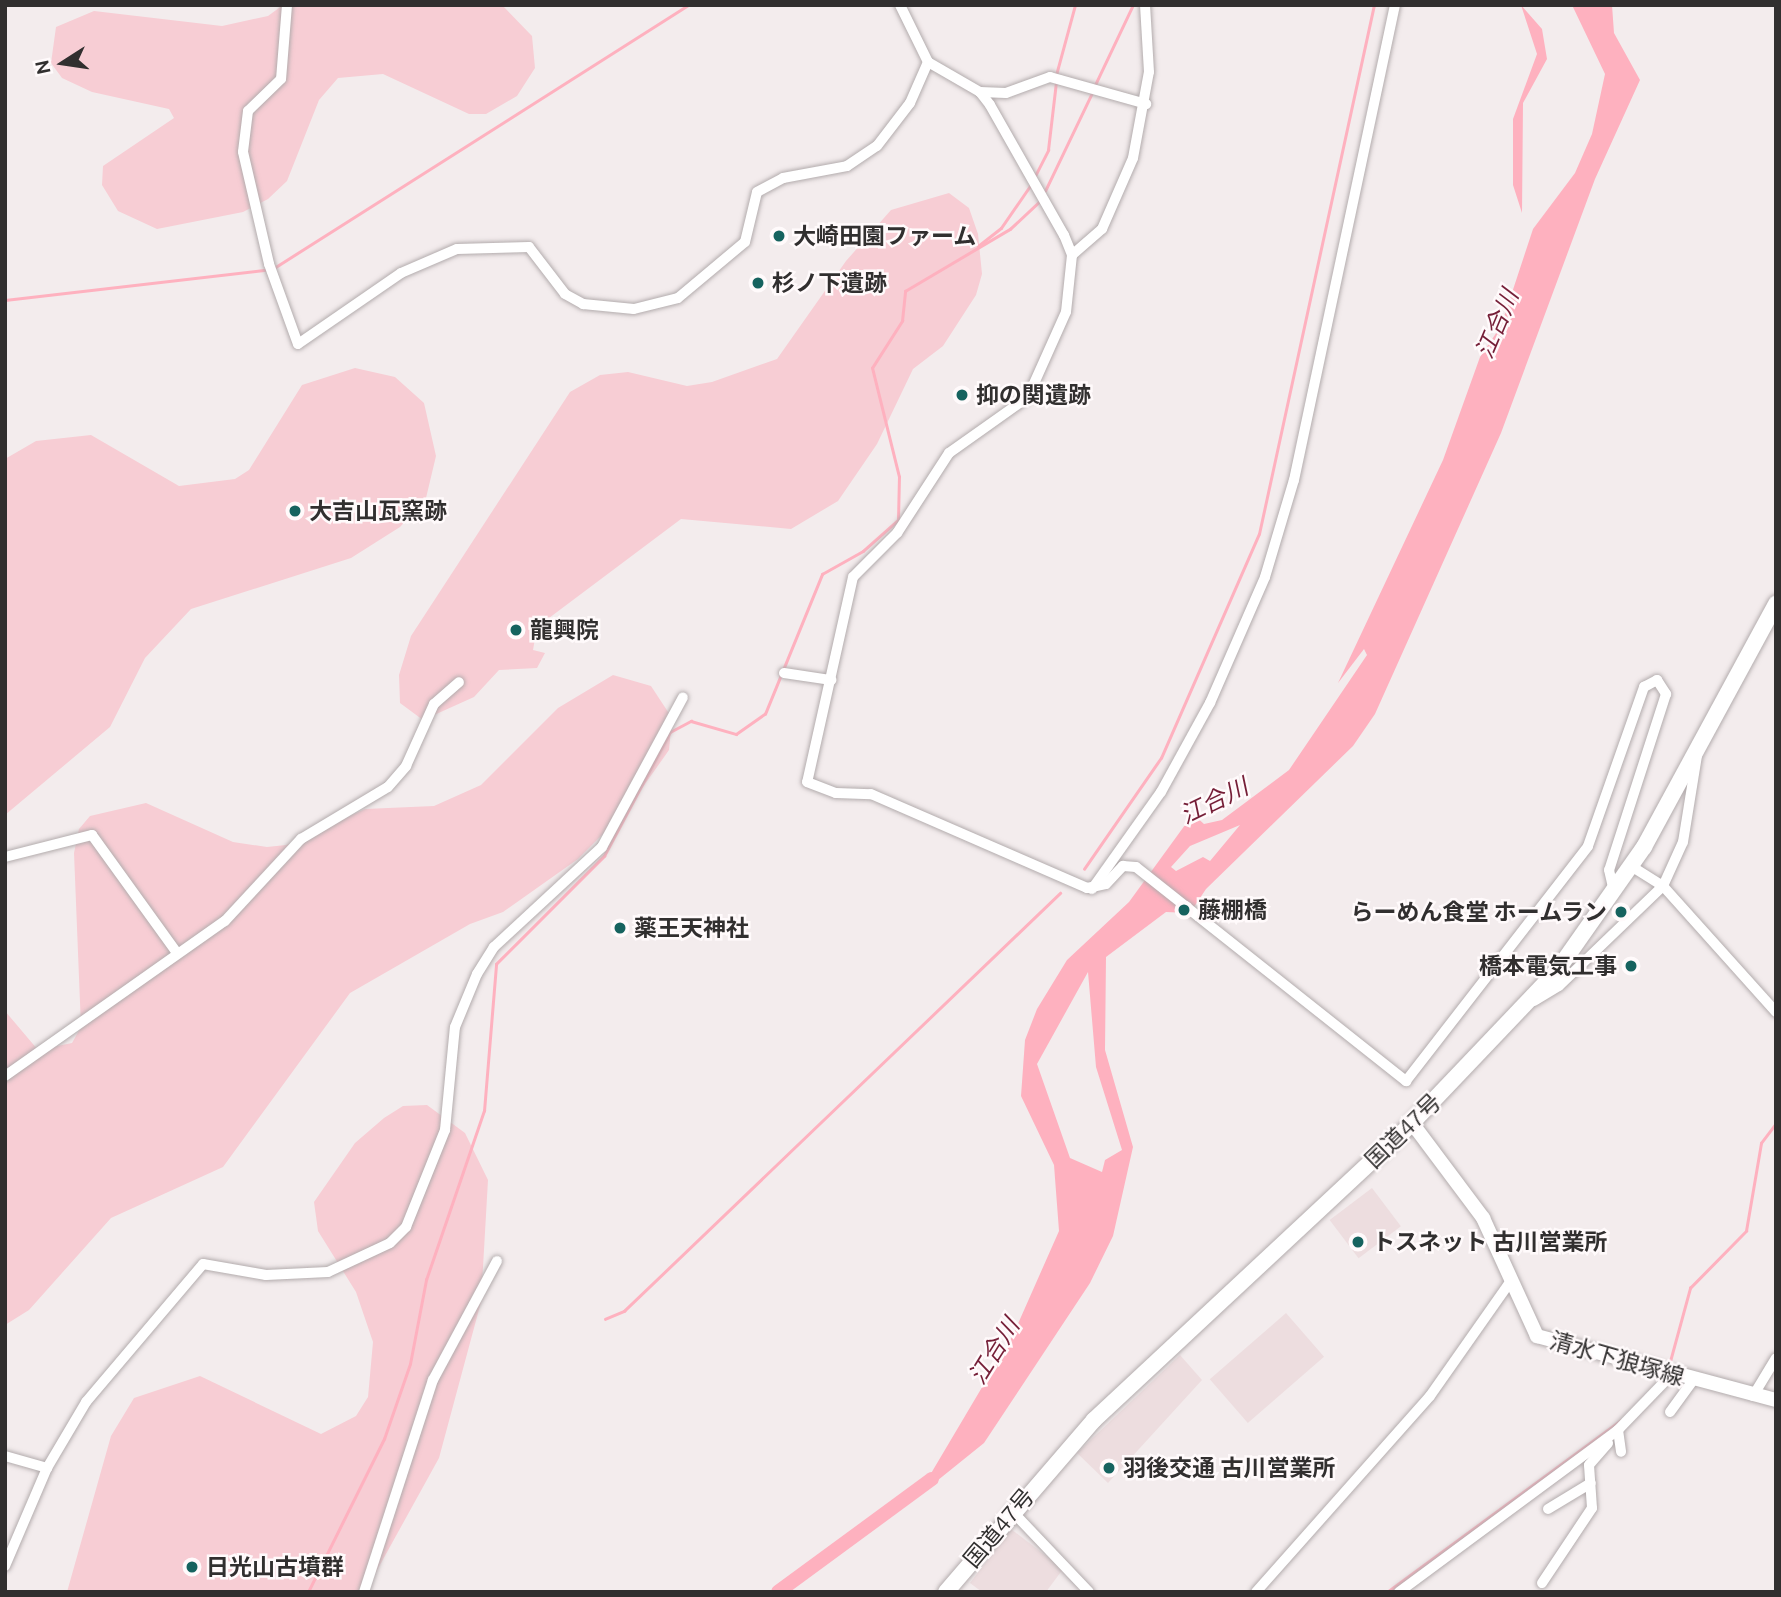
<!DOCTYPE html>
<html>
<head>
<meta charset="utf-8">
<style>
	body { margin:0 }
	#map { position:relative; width:1781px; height:1597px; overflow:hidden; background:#f3eced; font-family:Ubuntu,"Noto Sans JP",sans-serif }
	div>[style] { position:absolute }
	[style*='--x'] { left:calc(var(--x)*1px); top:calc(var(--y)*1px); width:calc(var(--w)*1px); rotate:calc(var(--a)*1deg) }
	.built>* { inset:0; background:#eddddf; transform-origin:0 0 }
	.green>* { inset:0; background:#f7cdd4 }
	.water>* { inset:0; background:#feb1bf }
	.stream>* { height:2.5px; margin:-1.25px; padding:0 1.25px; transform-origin:1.25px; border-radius:1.25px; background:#feb1bf }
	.river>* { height:14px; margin:-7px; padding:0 7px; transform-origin:7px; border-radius:7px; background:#feb1bf }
	.roads { filter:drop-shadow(0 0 2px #b3acad) drop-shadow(0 0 2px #b3acad) }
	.minor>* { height:10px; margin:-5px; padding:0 5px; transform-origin:5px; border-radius:5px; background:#fff }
	.major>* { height:14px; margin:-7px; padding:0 7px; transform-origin:7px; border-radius:7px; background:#fff }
	.highway>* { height:16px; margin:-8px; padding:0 8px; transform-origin:8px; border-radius:8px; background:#fff }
	.dots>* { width:19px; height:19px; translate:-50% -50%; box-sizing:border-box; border:4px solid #fffafb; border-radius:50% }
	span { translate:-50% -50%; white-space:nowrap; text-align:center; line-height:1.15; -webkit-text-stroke:5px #fffafb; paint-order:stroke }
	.poi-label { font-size:23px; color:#312f2f; font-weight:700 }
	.left { translate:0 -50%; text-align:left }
	.right { translate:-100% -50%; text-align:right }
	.street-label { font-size:23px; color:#312f2f }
	.water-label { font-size:24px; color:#751e37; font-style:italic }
	.frame { position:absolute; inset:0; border:7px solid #312f2f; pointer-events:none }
	.north { position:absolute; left:28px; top:28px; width:70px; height:70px; -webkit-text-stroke:5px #fffafb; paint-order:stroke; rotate:258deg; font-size:19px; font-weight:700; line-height:28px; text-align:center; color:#312f2f }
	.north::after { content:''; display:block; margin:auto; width:24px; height:32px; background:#312f2f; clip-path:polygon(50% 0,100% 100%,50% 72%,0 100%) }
</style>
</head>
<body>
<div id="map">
	<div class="built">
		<div style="left:1372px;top:1188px;width:48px;height:53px;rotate:53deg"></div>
		<div style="left:1286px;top:1313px;width:58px;height:101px;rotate:49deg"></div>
		<div style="clip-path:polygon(1180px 1355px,1202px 1380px,1108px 1483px,1077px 1453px)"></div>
		<div style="clip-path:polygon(1011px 1529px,1063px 1569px,1046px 1592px,982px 1592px,970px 1583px)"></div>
	</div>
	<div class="green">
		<div style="clip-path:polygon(283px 5px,502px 5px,532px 36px,535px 68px,517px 96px,486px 114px,469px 114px,383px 74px,338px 78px,319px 100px,287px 181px,268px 199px,243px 212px,157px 229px,118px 211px,102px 185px,103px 166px,174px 118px,169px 109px,92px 92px,62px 78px,51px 63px,56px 27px,94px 11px,222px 26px,268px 16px)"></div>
		<div style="clip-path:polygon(949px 193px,969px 208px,978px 234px,982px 274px,976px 295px,943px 346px,913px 369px,877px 444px,838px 501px,791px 529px,681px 519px,537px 627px,533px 650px,545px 653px,537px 668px,499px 670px,474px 697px,423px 720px,400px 703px,399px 675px,411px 636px,570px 392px,600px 375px,628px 372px,687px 386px,712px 382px,777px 359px,846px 261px,891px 210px)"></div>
		<div style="clip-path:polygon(355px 368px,395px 377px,424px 403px,436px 456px,426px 498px,400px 527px,351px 558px,191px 609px,145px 658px,110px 727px,5px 815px,5px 459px,36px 441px,91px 435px,179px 486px,235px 479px,249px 470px,302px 385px)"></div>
		<div style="clip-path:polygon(613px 675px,651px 686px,672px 718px,669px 750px,626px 811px,578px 859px,503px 912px,470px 924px,350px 993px,223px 1167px,111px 1218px,29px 1310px,5px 1325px,5px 1011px,38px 1050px,72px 1043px,81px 1027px,74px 853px,79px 829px,90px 816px,146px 803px,233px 842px,267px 847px,286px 845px,365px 809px,434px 806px,481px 785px,558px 708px)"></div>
		<div style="clip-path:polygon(427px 1105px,465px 1133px,488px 1180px,481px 1302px,439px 1458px,365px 1592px,67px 1592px,111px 1436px,134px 1398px,200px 1376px,321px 1434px,356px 1416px,368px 1397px,373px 1342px,356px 1292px,318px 1231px,314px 1202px,355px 1143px,384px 1118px,403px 1106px)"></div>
	</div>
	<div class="water">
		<div style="clip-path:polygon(1521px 5px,1542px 29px,1547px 59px,1523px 103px,1522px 213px,1513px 185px,1513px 119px,1537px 54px)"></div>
		<div style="clip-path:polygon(evenodd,1572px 5px,1612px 5px,1614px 33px,1640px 80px,1595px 179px,1501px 433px,1375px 714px,1353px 746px,1206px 889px,1190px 913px,1166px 912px,1106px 957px,1105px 1050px,1133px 1147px,1113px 1236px,1090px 1283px,984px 1443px,917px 1497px,1013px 1335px,1059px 1231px,1054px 1165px,1021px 1096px,1025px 1040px,1037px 1009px,1067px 960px,1129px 902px,1193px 814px,1204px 824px,1222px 820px,1289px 770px,1367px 655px,1364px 649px,1338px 683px,1443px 460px,1480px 357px,1501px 326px,1533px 229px,1575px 173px,1592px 134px,1605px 74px,1572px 5px,1240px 825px,1210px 861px,1203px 857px,1176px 871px,1171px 867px,1190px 846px,1240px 825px,1572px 5px,1088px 972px,1096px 1067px,1122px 1150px,1105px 1160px,1102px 1172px,1070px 1158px,1037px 1064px,1088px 972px)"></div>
	</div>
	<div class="stream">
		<div style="--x:1056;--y:75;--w:73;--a:-74.8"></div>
		<div style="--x:1094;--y:87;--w:91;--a:-64.6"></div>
		<div style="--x:1035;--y:176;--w:29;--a:-63"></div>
		<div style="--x:1048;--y:150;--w:68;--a:-83.3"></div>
		<div style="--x:1045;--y:191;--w:109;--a:-64.4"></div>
		<div style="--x:978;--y:246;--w:29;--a:-38"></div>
		<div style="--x:1001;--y:228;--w:51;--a:-55.4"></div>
		<div style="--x:274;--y:268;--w:491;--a:-32.4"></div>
		<div style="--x:5;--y:300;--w:262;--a:-6.6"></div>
		<div style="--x:1084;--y:869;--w:135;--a:-55.3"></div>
		<div style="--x:1161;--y:758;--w:244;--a:-66.4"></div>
		<div style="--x:1259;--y:534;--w:541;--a:-77.74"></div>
		<div style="--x:605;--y:1319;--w:21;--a:-23"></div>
		<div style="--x:624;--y:1311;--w:604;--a:-43.79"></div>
		<div style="--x:1669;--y:1365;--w:80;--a:-74.7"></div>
		<div style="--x:1690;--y:1288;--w:80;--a:-45.5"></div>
		<div style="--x:1746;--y:1231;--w:89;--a:-80.3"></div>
		<div style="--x:1761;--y:1143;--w:25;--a:-53"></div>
		<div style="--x:308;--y:1592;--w:171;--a:-63.6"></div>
		<div style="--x:384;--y:1439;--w:79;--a:-70.9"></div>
		<div style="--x:410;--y:1364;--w:86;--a:-79.2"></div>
		<div style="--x:426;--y:1280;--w:179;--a:-71.1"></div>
		<div style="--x:484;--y:1111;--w:147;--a:-85.3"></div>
		<div style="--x:496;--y:964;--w:153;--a:-45"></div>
		<div style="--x:604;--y:856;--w:140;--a:-62"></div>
		<div style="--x:670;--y:732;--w:24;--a:-28"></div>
		<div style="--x:691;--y:721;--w:47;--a:16.1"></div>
		<div style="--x:736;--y:734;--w:35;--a:-35"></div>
		<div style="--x:765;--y:714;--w:151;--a:-67.8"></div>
		<div style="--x:822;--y:574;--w:47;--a:-29.3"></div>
		<div style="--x:863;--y:551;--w:47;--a:-41.5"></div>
		<div style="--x:898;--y:520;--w:43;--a:-88.7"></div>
		<div style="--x:899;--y:477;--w:112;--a:-103.9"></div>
		<div style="--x:872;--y:368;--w:56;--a:-57.4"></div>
		<div style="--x:902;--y:321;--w:30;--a:-84"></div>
		<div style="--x:905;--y:291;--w:122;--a:-30.6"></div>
		<div style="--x:1010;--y:229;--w:42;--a:-43.1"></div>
		<div style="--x:1387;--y:1592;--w:290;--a:-36.3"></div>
	</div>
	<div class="river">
		<div style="--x:778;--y:1592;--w:191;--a:-36.3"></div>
	</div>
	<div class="roads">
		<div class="minor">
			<div style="--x:287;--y:5;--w:74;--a:94.6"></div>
			<div style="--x:281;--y:79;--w:46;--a:135.9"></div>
			<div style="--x:248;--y:111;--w:41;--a:97"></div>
			<div style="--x:243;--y:152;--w:115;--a:76.9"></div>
			<div style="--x:269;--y:264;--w:85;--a:70.1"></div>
			<div style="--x:298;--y:344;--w:125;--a:-34.6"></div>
			<div style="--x:401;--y:273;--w:61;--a:-23.2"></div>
			<div style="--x:457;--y:249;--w:72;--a:-1.6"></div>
			<div style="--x:529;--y:247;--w:59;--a:52.5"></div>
			<div style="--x:565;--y:294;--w:21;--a:29"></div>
			<div style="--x:583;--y:304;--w:51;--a:5.6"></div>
			<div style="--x:634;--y:309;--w:45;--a:-14"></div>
			<div style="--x:678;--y:298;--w:87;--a:-39.9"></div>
			<div style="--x:745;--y:242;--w:51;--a:-76.5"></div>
			<div style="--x:757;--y:192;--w:30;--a:-28"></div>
			<div style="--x:783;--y:178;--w:65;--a:-10.6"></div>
			<div style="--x:847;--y:166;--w:36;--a:-34"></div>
			<div style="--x:877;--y:146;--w:54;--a:-52.5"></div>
			<div style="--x:910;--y:103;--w:45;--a:-66.3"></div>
			<div style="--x:900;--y:5;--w:64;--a:63.8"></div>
			<div style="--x:928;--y:62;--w:60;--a:30"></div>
			<div style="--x:980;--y:92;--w:16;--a:52"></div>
			<div style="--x:990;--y:105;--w:150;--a:60.4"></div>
			<div style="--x:1064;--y:235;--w:22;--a:68"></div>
			<div style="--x:1072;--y:255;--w:57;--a:96"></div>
			<div style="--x:1066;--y:312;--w:93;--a:114.1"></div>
			<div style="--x:1028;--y:397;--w:97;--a:144.7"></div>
			<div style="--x:949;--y:453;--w:95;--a:123"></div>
			<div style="--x:897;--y:533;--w:62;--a:135"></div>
			<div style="--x:853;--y:577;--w:210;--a:102.6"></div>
			<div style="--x:807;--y:782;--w:31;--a:21"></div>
			<div style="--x:836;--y:793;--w:35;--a:2"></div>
			<div style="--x:871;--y:794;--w:236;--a:23.5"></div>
			<div style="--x:1087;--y:888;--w:19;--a:-12"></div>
			<div style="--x:1106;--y:884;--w:25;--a:-47"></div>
			<div style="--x:1123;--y:866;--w:13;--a:4"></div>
			<div style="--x:1136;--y:867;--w:345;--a:38.4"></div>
			<div style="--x:1406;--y:1081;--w:297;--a:-52.2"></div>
			<div style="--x:1588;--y:846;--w:169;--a:-70.6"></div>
			<div style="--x:1644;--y:687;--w:15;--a:-28"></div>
			<div style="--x:1657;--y:680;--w:17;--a:57"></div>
			<div style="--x:1666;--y:694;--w:185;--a:107.9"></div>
			<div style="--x:1609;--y:870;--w:23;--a:77"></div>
			<div style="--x:980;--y:92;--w:26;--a:2"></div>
			<div style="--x:1006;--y:93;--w:47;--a:-20"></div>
			<div style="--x:1050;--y:77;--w:100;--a:15.7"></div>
			<div style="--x:1072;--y:255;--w:40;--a:-41"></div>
			<div style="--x:1102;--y:229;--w:77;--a:-66.4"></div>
			<div style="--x:1133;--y:158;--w:87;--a:-79.5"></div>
			<div style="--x:1149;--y:72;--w:67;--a:-93.4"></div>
			<div style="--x:784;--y:673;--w:48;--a:8.5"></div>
			<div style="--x:5;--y:857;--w:90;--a:-14.2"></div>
			<div style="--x:92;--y:835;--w:145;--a:54.2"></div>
			<div style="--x:1631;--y:866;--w:38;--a:32"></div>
			<div style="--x:1663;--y:886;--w:169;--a:48.1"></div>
			<div style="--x:1092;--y:889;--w:119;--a:-54.6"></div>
			<div style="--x:1161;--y:792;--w:102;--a:-61.2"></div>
			<div style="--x:1210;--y:703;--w:137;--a:-66.4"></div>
			<div style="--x:1265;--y:577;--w:101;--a:-73.4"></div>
			<div style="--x:1294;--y:480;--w:486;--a:-78"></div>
			<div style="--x:1534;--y:1001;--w:29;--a:-31"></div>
			<div style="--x:1559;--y:986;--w:144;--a:-43.9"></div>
			<div style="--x:1663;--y:886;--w:48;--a:-65.6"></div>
			<div style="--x:1683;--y:842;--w:87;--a:-80.8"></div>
			<div style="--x:5;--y:1076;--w:269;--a:-35.2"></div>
			<div style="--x:225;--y:921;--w:112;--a:-47.2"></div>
			<div style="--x:301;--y:839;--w:101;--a:-30.9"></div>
			<div style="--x:388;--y:787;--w:28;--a:-49"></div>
			<div style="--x:406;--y:766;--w:68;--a:-65.7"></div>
			<div style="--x:434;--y:704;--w:33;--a:-41"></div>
			<div style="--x:1753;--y:1396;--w:44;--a:-58.8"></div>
			<div style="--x:1670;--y:1412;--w:39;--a:-54"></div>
			<div style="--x:1618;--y:1430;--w:22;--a:82"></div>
			<div style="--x:5;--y:1456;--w:44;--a:15.9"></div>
			<div style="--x:1548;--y:1509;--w:50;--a:-31.2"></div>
			<div style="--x:1011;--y:1510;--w:113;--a:46.4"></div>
			<div style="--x:5;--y:1566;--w:107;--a:-66.8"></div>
			<div style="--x:47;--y:1468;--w:77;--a:-59.4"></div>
			<div style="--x:86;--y:1402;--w:181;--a:-49.7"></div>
			<div style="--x:203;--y:1264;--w:64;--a:9.9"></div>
			<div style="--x:266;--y:1275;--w:62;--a:-2.8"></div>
			<div style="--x:328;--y:1272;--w:68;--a:-25.1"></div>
			<div style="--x:390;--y:1243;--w:23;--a:-45"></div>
			<div style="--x:406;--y:1227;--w:105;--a:-68.1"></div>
			<div style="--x:445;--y:1130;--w:103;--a:-84.5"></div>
			<div style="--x:455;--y:1027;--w:57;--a:-67.5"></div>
			<div style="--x:477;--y:974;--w:32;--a:-58"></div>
			<div style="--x:494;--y:947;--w:147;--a:-42.8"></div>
			<div style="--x:602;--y:847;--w:170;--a:-61.6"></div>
			<div style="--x:1542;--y:1583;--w:90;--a:-56.3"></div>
			<div style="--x:1592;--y:1508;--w:43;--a:-94"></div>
			<div style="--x:1589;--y:1465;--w:29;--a:-49"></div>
			<div style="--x:364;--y:1592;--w:223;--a:-72"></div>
			<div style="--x:433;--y:1380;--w:135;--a:-61.7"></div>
			<div style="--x:1256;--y:1592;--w:262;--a:-48.4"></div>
			<div style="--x:1430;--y:1396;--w:139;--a:-54.9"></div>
			<div style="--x:1399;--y:1592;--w:272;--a:-36.5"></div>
			<div style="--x:1618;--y:1430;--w:78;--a:-46"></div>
		</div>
		<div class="major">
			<div style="--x:1412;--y:1123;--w:119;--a:53.2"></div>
			<div style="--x:1483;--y:1218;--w:130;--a:65.4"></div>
			<div style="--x:1537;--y:1336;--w:247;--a:15"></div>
		</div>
		<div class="highway">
			<div style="--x:946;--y:1592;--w:227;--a:-49.3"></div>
			<div style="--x:1094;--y:1420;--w:435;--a:-43"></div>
			<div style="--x:1412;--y:1123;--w:209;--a:-46.4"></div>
			<div style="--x:1556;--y:972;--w:153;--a:-54.9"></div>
			<div style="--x:1644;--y:847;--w:277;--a:-61.5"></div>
		</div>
	</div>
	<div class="dots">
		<div style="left:779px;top:236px;background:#16635f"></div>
		<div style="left:758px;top:283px;background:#16635f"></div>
		<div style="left:962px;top:395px;background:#16635f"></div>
		<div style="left:295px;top:511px;background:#16635f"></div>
		<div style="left:516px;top:630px;background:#16635f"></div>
		<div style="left:1184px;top:910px;background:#16635f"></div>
		<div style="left:1621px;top:912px;background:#16635f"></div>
		<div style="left:620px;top:928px;background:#16635f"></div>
		<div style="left:1631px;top:966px;background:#16635f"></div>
		<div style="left:1358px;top:1242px;background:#16635f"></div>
		<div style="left:1109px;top:1468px;background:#16635f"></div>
		<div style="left:192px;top:1567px;background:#16635f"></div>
	</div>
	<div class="poi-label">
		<span class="left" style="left:793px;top:236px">大崎田園ファーム</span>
		<span class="left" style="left:772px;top:283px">杉ノ下遺跡</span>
		<span class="left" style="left:976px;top:395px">抑の関遺跡</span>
		<span class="left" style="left:309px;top:511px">大吉山瓦窯跡</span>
		<span class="left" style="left:530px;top:630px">龍興院</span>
		<span class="left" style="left:1198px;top:910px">藤棚橋</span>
		<span class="right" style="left:1607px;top:912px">らーめん食堂 ホームラン</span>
		<span class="left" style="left:634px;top:928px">薬王天神社</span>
		<span class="right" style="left:1617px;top:966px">橋本電気工事</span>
		<span class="left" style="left:1372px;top:1242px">トスネット 古川営業所</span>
		<span class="left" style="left:1123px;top:1468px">羽後交通 古川営業所</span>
		<span class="left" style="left:206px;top:1567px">日光山古墳群</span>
	</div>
	<div class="street-label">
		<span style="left:1403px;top:1131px;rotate:-44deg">国道47号</span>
		<span style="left:1617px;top:1359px;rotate:16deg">清水下狼塚線</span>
		<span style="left:999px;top:1528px;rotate:-50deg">国道47号</span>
	</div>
	<div class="water-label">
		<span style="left:1497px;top:324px;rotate:-67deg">江合川</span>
		<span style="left:1214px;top:801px;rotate:-26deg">江合川</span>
		<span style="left:994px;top:1351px;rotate:-58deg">江合川</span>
	</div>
	<div class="frame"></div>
	<div class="north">N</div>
</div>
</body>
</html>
